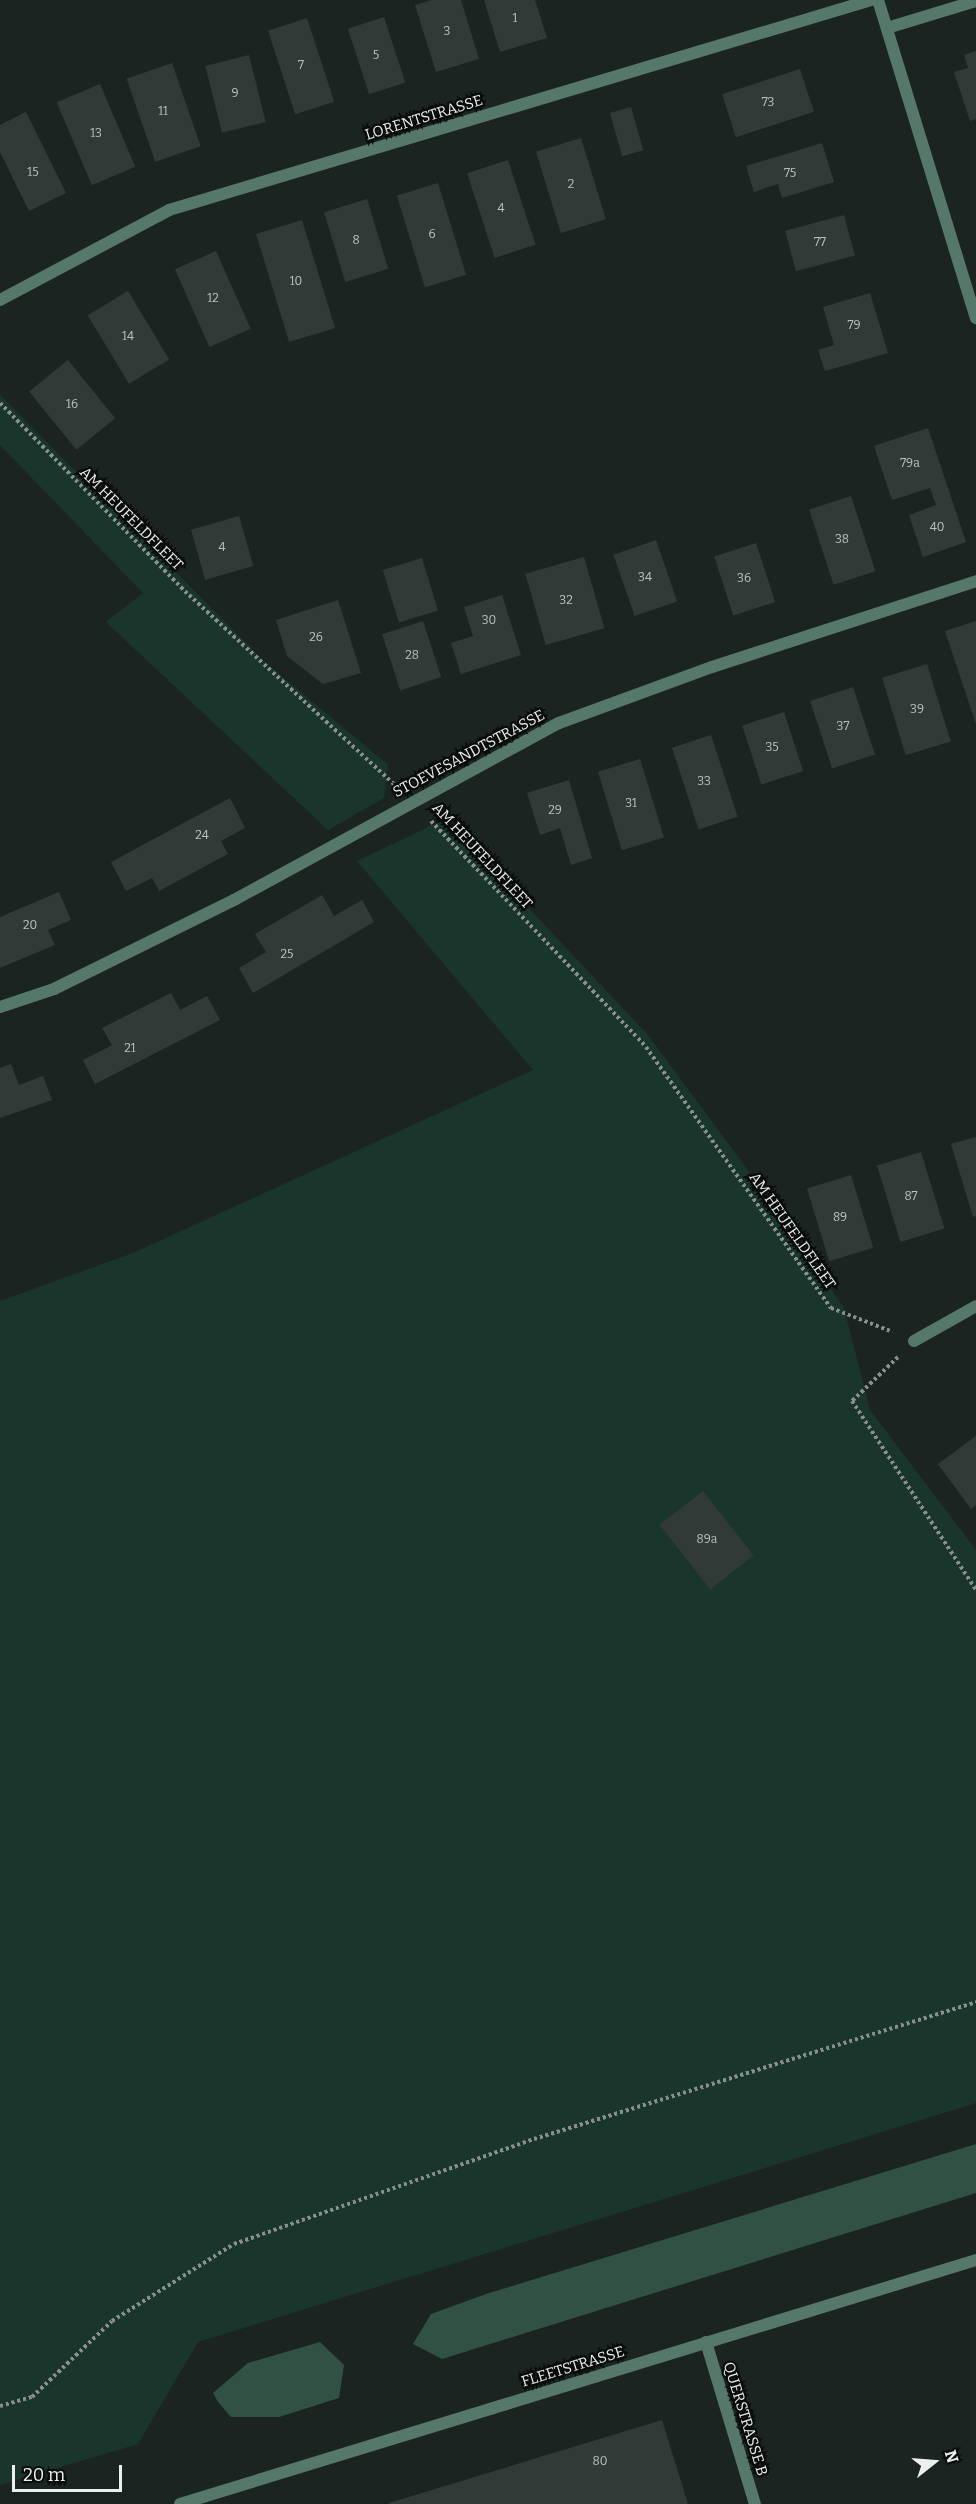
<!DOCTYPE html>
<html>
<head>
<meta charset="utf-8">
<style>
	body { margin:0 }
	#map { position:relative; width:976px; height:2504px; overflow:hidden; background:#1c2421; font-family:Bitter,serif }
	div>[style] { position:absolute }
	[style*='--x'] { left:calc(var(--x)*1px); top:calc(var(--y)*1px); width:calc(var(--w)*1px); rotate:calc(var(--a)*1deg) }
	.green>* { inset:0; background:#1a362c }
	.water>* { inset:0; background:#315145 }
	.building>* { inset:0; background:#323a37; transform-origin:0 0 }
	.path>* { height:4px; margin-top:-2px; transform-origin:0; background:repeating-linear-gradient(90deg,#888f8c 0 3px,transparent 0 6px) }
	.service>* { height:12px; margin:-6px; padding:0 6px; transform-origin:6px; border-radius:6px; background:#55786b }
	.minor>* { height:12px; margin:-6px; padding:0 6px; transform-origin:6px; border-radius:6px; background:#55786b }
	span { translate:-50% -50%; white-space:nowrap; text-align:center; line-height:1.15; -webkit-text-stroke:4.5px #090c0b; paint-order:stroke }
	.number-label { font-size:12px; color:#bdc2c0 }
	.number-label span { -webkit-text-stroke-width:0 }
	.street-label { font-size:15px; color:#ebf0ee }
	.north { position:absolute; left:904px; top:2432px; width:60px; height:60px; -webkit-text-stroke:4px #090c0b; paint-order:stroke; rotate:73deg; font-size:16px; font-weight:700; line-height:24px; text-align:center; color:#ebf0ee }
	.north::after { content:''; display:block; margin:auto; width:21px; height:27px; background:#ebf0ee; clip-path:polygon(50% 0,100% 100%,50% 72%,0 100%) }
	.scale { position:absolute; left:12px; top:2465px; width:110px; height:27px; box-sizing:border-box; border:3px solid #ebf0ee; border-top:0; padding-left:8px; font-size:18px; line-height:21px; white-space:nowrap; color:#ebf0ee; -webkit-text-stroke:4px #090c0b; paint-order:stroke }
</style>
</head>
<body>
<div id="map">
	<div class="green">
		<div style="clip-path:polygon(0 395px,266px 663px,388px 765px,384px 798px,328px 830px,106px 622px,143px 593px,0 445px)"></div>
		<div style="clip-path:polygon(445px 819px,648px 1035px,764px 1192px,844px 1308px,870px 1410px,976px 1550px,976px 2103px,198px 2342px,138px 2444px,0 2485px,0 1301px,133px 1253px,533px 1070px,357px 861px)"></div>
	</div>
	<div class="water">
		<div style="clip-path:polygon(976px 2144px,976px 2193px,442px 2359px,413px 2344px,431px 2314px,486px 2294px)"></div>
		<div style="clip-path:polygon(320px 2342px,344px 2365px,339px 2398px,279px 2417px,231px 2417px,218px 2402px,213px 2393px,248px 2363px)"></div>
	</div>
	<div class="building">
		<div style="clip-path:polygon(432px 0,461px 0,479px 59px,436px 72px,415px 5px)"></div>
		<div style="clip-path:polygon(484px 0,535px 0,547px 38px,500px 52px)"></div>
		<div style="left:384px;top:17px;width:69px;height:38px;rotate:72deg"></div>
		<div style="left:307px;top:18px;width:88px;height:41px;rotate:72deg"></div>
		<div style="clip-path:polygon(976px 51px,976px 119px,970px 121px,954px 72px,968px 68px,964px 55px)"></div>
		<div style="left:249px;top:55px;width:69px;height:45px;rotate:76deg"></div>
		<div style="left:172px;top:63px;width:88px;height:48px;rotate:71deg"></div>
		<div style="left:800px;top:69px;width:45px;height:82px;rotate:72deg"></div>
		<div style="left:100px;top:84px;width:90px;height:47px;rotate:67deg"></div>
		<div style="left:631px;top:107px;width:45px;height:22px;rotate:74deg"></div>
		<div style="clip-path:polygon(26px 112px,66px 193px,29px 211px,0 152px,0 125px)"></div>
		<div style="left:581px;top:138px;width:85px;height:47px;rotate:73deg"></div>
		<div style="clip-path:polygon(822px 143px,834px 182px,782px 198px,778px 184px,754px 192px,746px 166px)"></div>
		<div style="left:508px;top:160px;width:89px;height:43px;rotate:72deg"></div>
		<div style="left:438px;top:183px;width:96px;height:43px;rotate:73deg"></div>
		<div style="left:367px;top:199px;width:73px;height:45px;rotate:73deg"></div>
		<div style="left:844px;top:215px;width:42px;height:61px;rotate:75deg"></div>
		<div style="left:302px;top:220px;width:113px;height:48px;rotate:73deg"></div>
		<div style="left:216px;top:251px;width:85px;height:45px;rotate:66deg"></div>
		<div style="left:128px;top:291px;width:80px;height:47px;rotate:59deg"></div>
		<div style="clip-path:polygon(870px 293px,888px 353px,825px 371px,818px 350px,834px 345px,823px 307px)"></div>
		<div style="left:68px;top:360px;width:75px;height:50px;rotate:51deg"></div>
		<div style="clip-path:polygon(928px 428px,966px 542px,923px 557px,909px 515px,936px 505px,930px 488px,892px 500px,874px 446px)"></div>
		<div style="left:851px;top:496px;width:79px;height:44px;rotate:72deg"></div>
		<div style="left:239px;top:516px;width:52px;height:50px;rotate:74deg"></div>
		<div style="left:656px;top:540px;width:65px;height:45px;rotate:71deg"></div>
		<div style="left:756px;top:543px;width:62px;height:44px;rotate:72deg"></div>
		<div style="left:584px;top:557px;width:74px;height:61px;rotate:74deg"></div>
		<div style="left:422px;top:558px;width:55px;height:41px;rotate:73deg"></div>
		<div style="clip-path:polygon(502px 595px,521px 655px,461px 674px,451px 643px,473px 636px,464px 607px)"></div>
		<div style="clip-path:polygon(338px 600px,361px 673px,323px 684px,287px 656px,276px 620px)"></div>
		<div style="left:423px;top:621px;width:59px;height:43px;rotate:72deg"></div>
		<div style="clip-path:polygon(976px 621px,976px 724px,945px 631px)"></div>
		<div style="left:927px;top:664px;width:81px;height:47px;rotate:73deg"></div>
		<div style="left:853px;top:687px;width:71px;height:45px;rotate:72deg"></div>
		<div style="left:784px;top:712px;width:62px;height:44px;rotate:72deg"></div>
		<div style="left:711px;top:735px;width:86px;height:41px;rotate:72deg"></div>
		<div style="left:640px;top:759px;width:82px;height:44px;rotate:73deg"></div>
		<div style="clip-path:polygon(569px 780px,592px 858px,571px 865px,560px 828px,540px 835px,527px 793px)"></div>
		<div style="clip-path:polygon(230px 798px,245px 828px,221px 841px,228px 854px,159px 891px,152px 878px,126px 891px,111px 862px)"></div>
		<div style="clip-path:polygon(59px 892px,71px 920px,48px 930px,55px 945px,0 968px,0 917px)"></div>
		<div style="clip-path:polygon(322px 895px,334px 916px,362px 900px,374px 922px,253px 993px,239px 968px,266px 952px,255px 934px)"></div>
		<div style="clip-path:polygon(171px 993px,180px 1010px,207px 996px,220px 1020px,95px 1084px,83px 1060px,112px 1045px,102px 1028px)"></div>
		<div style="clip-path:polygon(11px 1064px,19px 1085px,43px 1076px,52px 1100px,0 1118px,0 1068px)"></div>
		<div style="clip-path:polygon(976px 1137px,976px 1216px,973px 1217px,951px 1144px)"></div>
		<div style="left:921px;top:1152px;width:80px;height:46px;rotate:73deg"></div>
		<div style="left:851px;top:1175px;width:76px;height:46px;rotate:73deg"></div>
		<div style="clip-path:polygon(976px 1436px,976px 1505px,971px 1509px,938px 1464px)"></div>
		<div style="left:703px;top:1491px;width:82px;height:55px;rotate:52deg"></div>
		<div style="clip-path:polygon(662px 2420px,688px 2504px,389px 2504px,389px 2503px)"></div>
	</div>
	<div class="path">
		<div style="--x:0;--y:403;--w:269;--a:45.5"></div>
		<div style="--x:189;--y:595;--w:279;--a:42.7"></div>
		<div style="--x:431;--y:821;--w:312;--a:46.4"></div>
		<div style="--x:646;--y:1047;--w:320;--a:54.7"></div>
		<div style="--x:831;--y:1308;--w:66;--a:21.2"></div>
		<div style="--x:898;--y:1357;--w:64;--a:136.3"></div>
		<div style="--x:852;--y:1401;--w:226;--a:56.7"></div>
		<div style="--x:0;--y:2406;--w:33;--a:-16"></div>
		<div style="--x:32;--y:2397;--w:110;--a:-43.5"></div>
		<div style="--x:112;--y:2321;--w:144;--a:-32.3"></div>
		<div style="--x:234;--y:2244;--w:318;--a:-19.3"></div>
		<div style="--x:534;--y:2139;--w:463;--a:-17.2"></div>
	</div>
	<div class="service">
		<div style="--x:887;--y:28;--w:93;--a:-16.9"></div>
		<div style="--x:706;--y:2342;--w:169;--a:73.2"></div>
		<div style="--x:180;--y:2504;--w:833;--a:-17.04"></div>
	</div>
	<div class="minor">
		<div style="--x:878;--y:0;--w:333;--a:72.9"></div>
		<div style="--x:0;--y:300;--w:191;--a:-28"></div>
		<div style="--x:169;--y:210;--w:733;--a:-16.65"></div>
		<div style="--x:0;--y:1007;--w:57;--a:-18.4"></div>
		<div style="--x:54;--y:989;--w:201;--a:-26.3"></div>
		<div style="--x:234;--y:900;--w:370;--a:-28.6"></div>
		<div style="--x:559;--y:723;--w:163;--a:-20.1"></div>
		<div style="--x:712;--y:667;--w:278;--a:-18"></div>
		<div style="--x:914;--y:1341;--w:71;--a:-29.4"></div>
	</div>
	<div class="number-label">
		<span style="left:515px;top:19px">1</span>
		<span style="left:447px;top:32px">3</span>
		<span style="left:376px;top:56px">5</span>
		<span style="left:301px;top:66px">7</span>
		<span style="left:235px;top:94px">9</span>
		<span style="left:768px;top:103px">73</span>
		<span style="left:163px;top:112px">11</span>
		<span style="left:96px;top:134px">13</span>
		<span style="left:33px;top:173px">15</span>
		<span style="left:790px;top:174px">75</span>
		<span style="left:571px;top:185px">2</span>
		<span style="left:501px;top:209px">4</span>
		<span style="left:432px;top:235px">6</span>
		<span style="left:356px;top:241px">8</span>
		<span style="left:820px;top:243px">77</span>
		<span style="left:296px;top:282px">10</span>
		<span style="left:213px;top:299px">12</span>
		<span style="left:854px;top:326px">79</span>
		<span style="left:128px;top:337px">14</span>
		<span style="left:72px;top:405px">16</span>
		<span style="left:910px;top:464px">79a</span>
		<span style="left:937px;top:528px">40</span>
		<span style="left:842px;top:540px">38</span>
		<span style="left:222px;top:548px">4</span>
		<span style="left:645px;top:578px">34</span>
		<span style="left:744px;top:579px">36</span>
		<span style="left:566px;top:601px">32</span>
		<span style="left:489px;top:621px">30</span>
		<span style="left:316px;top:638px">26</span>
		<span style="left:412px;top:656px">28</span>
		<span style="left:917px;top:710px">39</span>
		<span style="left:843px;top:727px">37</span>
		<span style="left:772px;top:748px">35</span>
		<span style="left:704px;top:782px">33</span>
		<span style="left:631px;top:804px">31</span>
		<span style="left:555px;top:811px">29</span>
		<span style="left:202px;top:836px">24</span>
		<span style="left:30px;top:926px">20</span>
		<span style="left:287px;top:955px">25</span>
		<span style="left:130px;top:1049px">21</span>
		<span style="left:911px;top:1197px">87</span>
		<span style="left:840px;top:1218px">89</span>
		<span style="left:707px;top:1540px">89a</span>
		<span style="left:600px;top:2462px">80</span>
	</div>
	<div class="street-label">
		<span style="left:424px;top:118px;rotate:-17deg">LORENTSTRASSE</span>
		<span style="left:131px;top:519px;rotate:45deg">AM HEUFELDFLEET</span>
		<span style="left:469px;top:754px;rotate:-28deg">STOEVESANDTSTRASSE</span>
		<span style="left:482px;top:856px;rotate:47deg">AM HEUFELDFLEET</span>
		<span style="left:792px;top:1231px;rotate:55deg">AM HEUFELDFLEET</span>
		<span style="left:573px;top:2367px;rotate:-17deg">FLEETSTRASSE</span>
		<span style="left:745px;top:2419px;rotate:73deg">QUERSTRASSE B</span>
	</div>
	<div class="north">N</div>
	<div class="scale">20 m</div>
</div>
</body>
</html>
